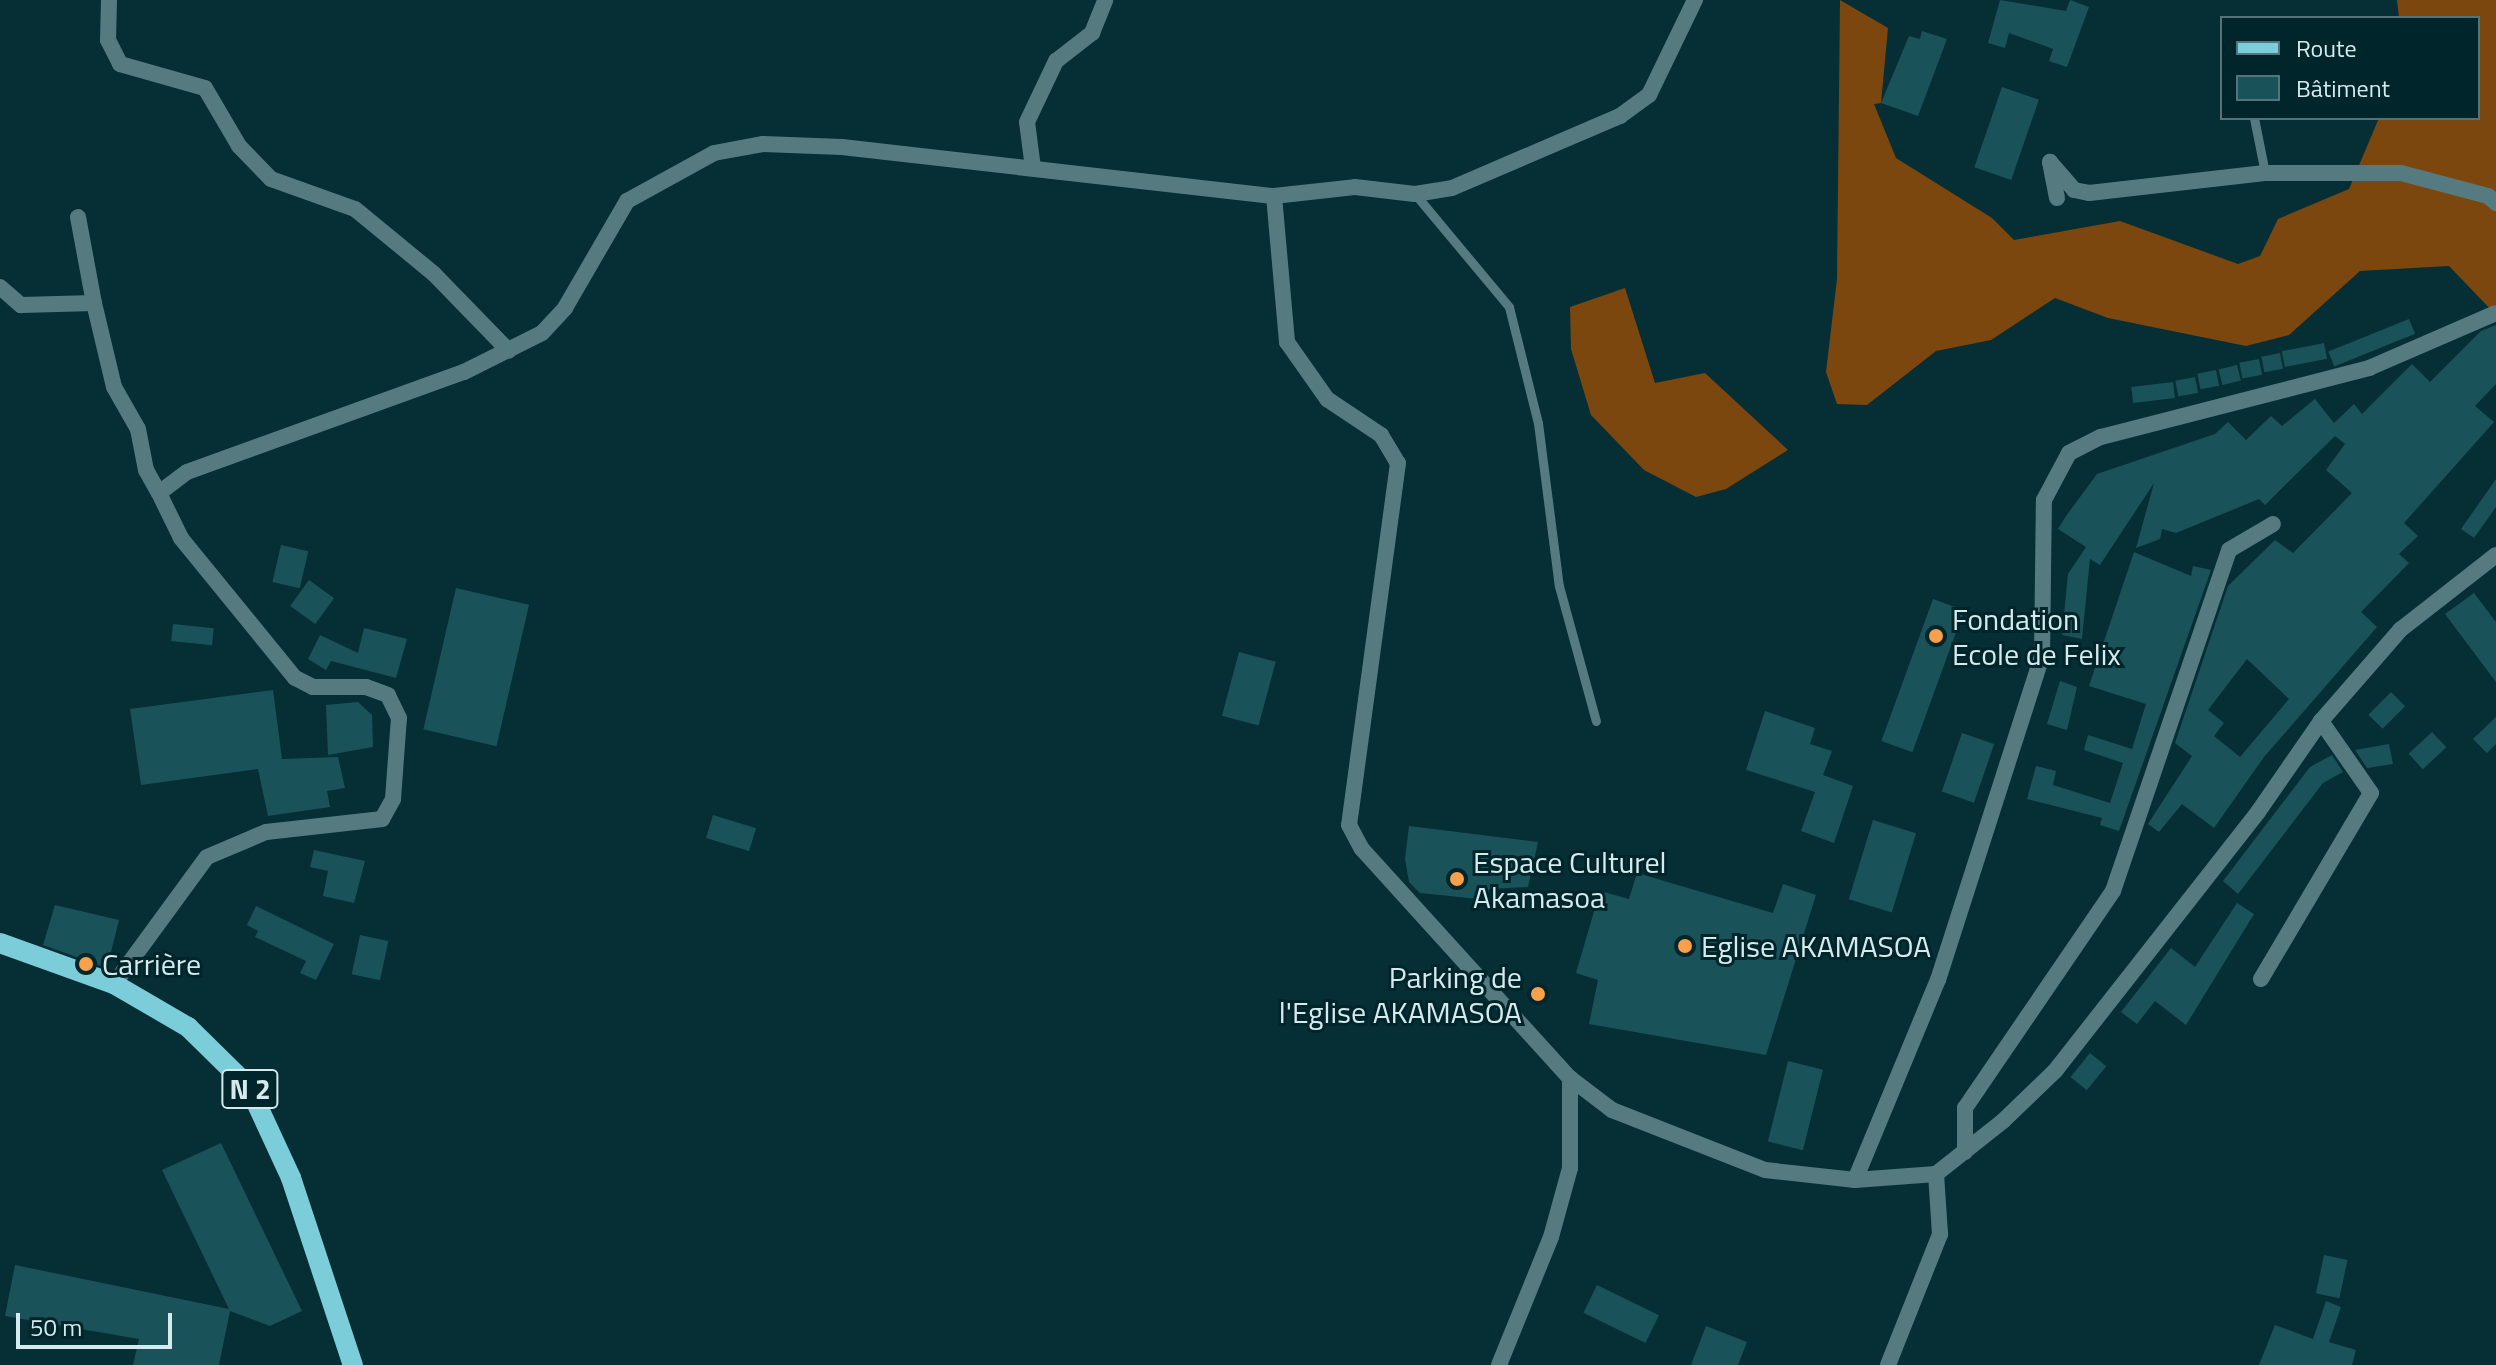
<!DOCTYPE html>
<html>
<head>
<meta charset="utf-8">
<style>
	body { margin:0 }
	#map { position:relative; width:2496px; height:1365px; overflow:hidden; background:#052f35; font-family:"Titillium Web",sans-serif }
	div>[style] { position:absolute }
	[style*='--x'] { left:calc(var(--x)*1px); top:calc(var(--y)*1px); width:calc(var(--w)*1px); rotate:calc(var(--a)*1deg) }
	.forest>* { inset:0; background:#7b470f }
	.building>* { inset:0; background:#1a525a; transform-origin:0 0 }
	.lane>* { height:9px; margin:-4.5px; padding:0 4.5px; transform-origin:4.5px; border-radius:4.5px; background:#557b81 }
	.street>* { height:16px; margin:-8px; padding:0 8px; transform-origin:8px; border-radius:8px; background:#557b81 }
	.primary>* { height:20px; margin:-10px; padding:0 10px; transform-origin:10px; border-radius:10px; background:#7bcdda }
	.dots>* { width:22px; height:22px; translate:-50% -50%; box-sizing:border-box; border:4px solid #00252b; border-radius:50% }
	span { translate:-50% -50%; white-space:nowrap; text-align:center; line-height:1.15; -webkit-text-stroke:6px #00252b; paint-order:stroke }
	.shield-label span { padding:2px 6px; background:#00252b; border:2px solid; border-radius:6px; -webkit-text-stroke-width:0 }
	.shield-label { font-size:28px; color:#d5eaed; font-weight:700 }
	.poi-label { font-size:30px; color:#d5eaed }
	.left { translate:0 -50%; text-align:left }
	.right { translate:-100% -50%; text-align:right }
	.legend { position:absolute; left:2220px; top:16px; width:260px; height:104px; box-sizing:border-box; background:#00252b; border:2px solid #557479; margin:0; padding:10px 14px; list-style:none; font-size:24px; color:#d5eaed }
	.legend li { display:flex; align-items:center; gap:16px; height:40px }
	.legend b { width:40px; border:2px solid #557479 }
	.scale { position:absolute; left:16px; top:1313px; width:156px; height:36px; box-sizing:border-box; border:4px solid #d5eaed; border-top:0; padding-left:10px; font-size:24px; line-height:28px; white-space:nowrap; color:#d5eaed; -webkit-text-stroke:6px #00252b; paint-order:stroke }
</style>
</head>
<body>
<div id="map">
	<div class="forest">
		<div style="clip-path:polygon(1840px 0,1888px 28px,1881px 103px,1874px 104px,1896px 158px,1992px 218px,2014px 240px,2120px 221px,2238px 264px,2260px 256px,2278px 219px,2349px 189px,2379px 118px,2478px 118px,2478px 18px,2399px 18px,2397px 0,2496px 0,2496px 315px,2449px 266px,2360px 271px,2289px 335px,2246px 346px,2108px 318px,2055px 298px,1991px 340px,1936px 351px,1867px 405px,1837px 404px,1826px 372px,1837px 279px)"></div>
		<div style="clip-path:polygon(1625px 288px,1655px 383px,1705px 373px,1788px 450px,1726px 489px,1696px 497px,1644px 470px,1591px 415px,1571px 349px,1570px 307px)"></div>
	</div>
	<div class="building">
		<div style="clip-path:polygon(2000px 0,2066px 11px,2070px 0,2089px 7px,2067px 67px,2049px 61px,2053px 49px,2009px 33px,2005px 48px,1988px 43px)"></div>
		<div style="clip-path:polygon(1922px 31px,1947px 39px,1918px 116px,1881px 103px,1909px 36px,1920px 39px)"></div>
		<div style="left:2002px;top:87px;width:39px;height:85px;rotate:19deg"></div>
		<div style="left:2409px;top:319px;width:16px;height:87px;rotate:68deg"></div>
		<div style="clip-path:polygon(evenodd,2496px 325px,2496px 384px,2475px 406px,2494px 422px,2404px 523px,2418px 536px,2399px 554px,2409px 563px,2361px 612px,2377px 627px,2264px 757px,2214px 828px,2182px 804px,2159px 832px,2148px 824px,2192px 756px,2175px 743px,2228px 586px,2275px 540px,2293px 553px,2352px 493px,2326px 470px,2345px 444px,2335px 436px,2265px 505px,2259px 499px,2176px 533px,2162px 529px,2160px 539px,2136px 548px,2154px 483px,2100px 565px,2090px 559px,2082px 639px,2062px 635px,2068px 574px,2086px 547px,2058px 529px,2066px 516px,2097px 474px,2215px 434px,2228px 422px,2246px 440px,2271px 416px,2282px 426px,2315px 399px,2334px 423px,2354px 404px,2362px 414px,2412px 364px,2430px 382px,2481px 331px,2496px 325px,2247px 659px,2289px 699px,2240px 757px,2214px 736px,2224px 723px,2208px 710px,2247px 659px)"></div>
		<div style="left:2324px;top:343px;width:16px;height:43px;rotate:79deg"></div>
		<div style="left:2280px;top:353px;width:16px;height:19px;rotate:79deg"></div>
		<div style="left:2259px;top:359px;width:16px;height:20px;rotate:79deg"></div>
		<div style="left:2237px;top:365px;width:16px;height:19px;rotate:76deg"></div>
		<div style="left:2216px;top:370px;width:16px;height:19px;rotate:79deg"></div>
		<div style="left:2195px;top:377px;width:16px;height:20px;rotate:79deg"></div>
		<div style="left:2173px;top:382px;width:16px;height:42px;rotate:83deg"></div>
		<div style="clip-path:polygon(2496px 479px,2496px 507px,2474px 538px,2461px 529px)"></div>
		<div style="left:281px;top:545px;width:28px;height:38px;rotate:13deg"></div>
		<div style="clip-path:polygon(2134px 552px,2191px 576px,2193px 566px,2211px 570px,2119px 831px,2100px 825px,2102px 818px,2027px 799px,2036px 766px,2056px 771px,2053px 785px,2110px 803px,2123px 763px,2084px 750px,2088px 735px,2132px 749px,2146px 704px,2089px 686px)"></div>
		<div style="left:309px;top:580px;width:31px;height:32px;rotate:36deg"></div>
		<div style="left:456px;top:588px;width:75px;height:145px;rotate:13deg"></div>
		<div style="clip-path:polygon(2474px 593px,2496px 622px,2496px 682px,2445px 614px)"></div>
		<div style="left:1933px;top:599px;width:33px;height:151px;rotate:20deg"></div>
		<div style="left:173px;top:624px;width:41px;height:17px;rotate:6deg"></div>
		<div style="clip-path:polygon(364px 628px,407px 639px,396px 678px,331px 661px,326px 670px,308px 659px,320px 635px,358px 653px)"></div>
		<div style="left:1239px;top:652px;width:38px;height:66px;rotate:15deg"></div>
		<div style="clip-path:polygon(2060px 681px,2077px 687px,2067px 730px,2047px 724px)"></div>
		<div style="clip-path:polygon(273px 690px,282px 759px,338px 757px,345px 788px,327px 791px,330px 807px,268px 816px,258px 769px,141px 785px,130px 709px)"></div>
		<div style="left:2391px;top:692px;width:20px;height:32px;rotate:45deg"></div>
		<div style="clip-path:polygon(358px 702px,372px 715px,373px 747px,328px 755px,326px 705px)"></div>
		<div style="clip-path:polygon(1765px 711px,1815px 728px,1810px 744px,1832px 751px,1823px 775px,1853px 786px,1834px 843px,1801px 831px,1815px 792px,1746px 770px)"></div>
		<div style="clip-path:polygon(2496px 717px,2496px 744px,2487px 753px,2473px 739px)"></div>
		<div style="left:2432px;top:732px;width:21px;height:32px;rotate:47deg"></div>
		<div style="left:1962px;top:733px;width:34px;height:62px;rotate:19deg"></div>
		<div style="clip-path:polygon(2389px 744px,2393px 764px,2367px 768px,2355px 750px)"></div>
		<div style="clip-path:polygon(2332px 755px,2343px 772px,2323px 783px,2238px 894px,2223px 881px,2310px 767px)"></div>
		<div style="left:713px;top:815px;width:45px;height:24px;rotate:17deg"></div>
		<div style="left:1873px;top:820px;width:45px;height:83px;rotate:17deg"></div>
		<div style="clip-path:polygon(1409px 826px,1538px 842px,1528px 887px,1489px 889px,1488px 900px,1420px 893px,1409px 882px,1405px 859px)"></div>
		<div style="clip-path:polygon(314px 850px,365px 861px,354px 903px,323px 896px,328px 871px,310px 867px)"></div>
		<div style="clip-path:polygon(1637px 873px,1773px 913px,1783px 884px,1816px 895px,1766px 1055px,1589px 1024px,1598px 980px,1576px 973px,1600px 891px,1629px 899px)"></div>
		<div style="clip-path:polygon(2237px 903px,2254px 914px,2186px 1025px,2155px 1001px,2137px 1024px,2121px 1012px,2171px 948px,2195px 967px)"></div>
		<div style="clip-path:polygon(55px 905px,119px 920px,107px 968px,43px 945px)"></div>
		<div style="clip-path:polygon(256px 906px,334px 944px,316px 980px,300px 973px,306px 961px,255px 937px,258px 931px,247px 925px)"></div>
		<div style="left:360px;top:935px;width:29px;height:40px;rotate:12deg"></div>
		<div style="left:2090px;top:1053px;width:21px;height:31px;rotate:39deg"></div>
		<div style="left:1788px;top:1061px;width:36px;height:83px;rotate:14deg"></div>
		<div style="clip-path:polygon(221px 1143px,302px 1311px,270px 1326px,230px 1311px,219px 1365px,133px 1365px,139px 1339px,5px 1316px,15px 1265px,229px 1309px,162px 1170px)"></div>
		<div style="left:2324px;top:1255px;width:24px;height:39px;rotate:12deg"></div>
		<div style="left:1597px;top:1285px;width:69px;height:31px;rotate:26deg"></div>
		<div style="clip-path:polygon(2326px 1301px,2341px 1307px,2329px 1342px,2356px 1350px,2352px 1365px,2259px 1365px,2275px 1325px,2313px 1339px)"></div>
		<div style="clip-path:polygon(1706px 1326px,1747px 1342px,1738px 1365px,1691px 1365px)"></div>
	</div>
	<div class="lane">
		<div style="--x:2254;--y:118;--w:56;--a:78.7"></div>
		<div style="--x:1415;--y:194;--w:147;--a:50.2"></div>
		<div style="--x:1509;--y:307;--w:120;--a:76"></div>
		<div style="--x:1538;--y:423;--w:164;--a:82.7"></div>
		<div style="--x:1559;--y:586;--w:140;--a:74.7"></div>
	</div>
	<div class="street">
		<div style="--x:109;--y:0;--w:40;--a:91.4"></div>
		<div style="--x:108;--y:40;--w:27;--a:63"></div>
		<div style="--x:120;--y:64;--w:88;--a:15.8"></div>
		<div style="--x:205;--y:88;--w:67;--a:59.6"></div>
		<div style="--x:239;--y:146;--w:46;--a:45.9"></div>
		<div style="--x:271;--y:179;--w:89;--a:19.7"></div>
		<div style="--x:355;--y:209;--w:102;--a:39.4"></div>
		<div style="--x:434;--y:274;--w:107;--a:45.8"></div>
		<div style="--x:1033;--y:168;--w:46;--a:-97.4"></div>
		<div style="--x:1027;--y:122;--w:68;--a:-64.6"></div>
		<div style="--x:1056;--y:61;--w:46;--a:-37.9"></div>
		<div style="--x:1092;--y:33;--w:35;--a:-68"></div>
		<div style="--x:1274;--y:196;--w:147;--a:84.9"></div>
		<div style="--x:1287;--y:342;--w:70;--a:54.9"></div>
		<div style="--x:1327;--y:399;--w:65;--a:33.7"></div>
		<div style="--x:1381;--y:435;--w:33;--a:59"></div>
		<div style="--x:1398;--y:463;--w:365;--a:97.7"></div>
		<div style="--x:1349;--y:825;--w:27;--a:62"></div>
		<div style="--x:1362;--y:849;--w:309;--a:47.8"></div>
		<div style="--x:1570;--y:1078;--w:53;--a:37.3"></div>
		<div style="--x:1612;--y:1110;--w:164;--a:21.4"></div>
		<div style="--x:1765;--y:1170;--w:91;--a:6.3"></div>
		<div style="--x:1855;--y:1180;--w:81;--a:-4.2"></div>
		<div style="--x:1936;--y:1174;--w:85;--a:-38.3"></div>
		<div style="--x:2003;--y:1121;--w:72;--a:-43.9"></div>
		<div style="--x:2055;--y:1071;--w:329;--a:-51.9"></div>
		<div style="--x:2258;--y:812;--w:111;--a:-55.3"></div>
		<div style="--x:2321;--y:721;--w:121;--a:-49"></div>
		<div style="--x:2400;--y:630;--w:122;--a:-38"></div>
		<div style="--x:2057;--y:198;--w:37;--a:-101"></div>
		<div style="--x:2050;--y:162;--w:37;--a:49"></div>
		<div style="--x:2074;--y:190;--w:15;--a:11"></div>
		<div style="--x:2089;--y:193;--w:177;--a:-6.5"></div>
		<div style="--x:2265;--y:173;--w:136;--a:0"></div>
		<div style="--x:2401;--y:173;--w:90;--a:14.8"></div>
		<div style="--x:2488;--y:196;--w:11;--a:41"></div>
		<div style="--x:78;--y:217;--w:87;--a:79.5"></div>
		<div style="--x:0;--y:287;--w:28;--a:41"></div>
		<div style="--x:21;--y:305;--w:73;--a:-1.6"></div>
		<div style="--x:94;--y:303;--w:86;--a:76.6"></div>
		<div style="--x:114;--y:387;--w:48;--a:60.3"></div>
		<div style="--x:138;--y:429;--w:42;--a:79"></div>
		<div style="--x:146;--y:470;--w:26;--a:61"></div>
		<div style="--x:2261;--y:979;--w:216;--a:-59.4"></div>
		<div style="--x:2371;--y:793;--w:88;--a:-124.8"></div>
		<div style="--x:114;--y:984;--w:157;--a:-53.8"></div>
		<div style="--x:207;--y:857;--w:64;--a:-23"></div>
		<div style="--x:266;--y:832;--w:117;--a:-6.4"></div>
		<div style="--x:382;--y:819;--w:23;--a:-61"></div>
		<div style="--x:393;--y:799;--w:81;--a:-85.8"></div>
		<div style="--x:399;--y:718;--w:25;--a:-116"></div>
		<div style="--x:388;--y:695;--w:23;--a:-160"></div>
		<div style="--x:366;--y:687;--w:53;--a:180"></div>
		<div style="--x:313;--y:687;--w:20;--a:-153"></div>
		<div style="--x:295;--y:678;--w:181;--a:-129.2"></div>
		<div style="--x:181;--y:538;--w:50;--a:-116.1"></div>
		<div style="--x:159;--y:493;--w:35;--a:-37"></div>
		<div style="--x:187;--y:472;--w:294;--a:-19.9"></div>
		<div style="--x:464;--y:372;--w:87;--a:-26.6"></div>
		<div style="--x:542;--y:333;--w:34;--a:-47"></div>
		<div style="--x:565;--y:308;--w:124;--a:-59.9"></div>
		<div style="--x:627;--y:201;--w:99;--a:-28.9"></div>
		<div style="--x:714;--y:153;--w:50;--a:-10.4"></div>
		<div style="--x:763;--y:144;--w:79;--a:2.2"></div>
		<div style="--x:842;--y:147;--w:435;--a:6.5"></div>
		<div style="--x:1274;--y:196;--w:81;--a:-6.3"></div>
		<div style="--x:1355;--y:187;--w:60;--a:6.7"></div>
		<div style="--x:1415;--y:194;--w:37;--a:-9"></div>
		<div style="--x:1452;--y:188;--w:183;--a:-23.2"></div>
		<div style="--x:1620;--y:116;--w:36;--a:-36"></div>
		<div style="--x:1649;--y:95;--w:106;--a:-64.2"></div>
		<div style="--x:1965;--y:1152;--w:44;--a:-90"></div>
		<div style="--x:1965;--y:1108;--w:263;--a:-55.7"></div>
		<div style="--x:2113;--y:891;--w:360;--a:-71.2"></div>
		<div style="--x:2229;--y:550;--w:51;--a:-30.6"></div>
		<div style="--x:1855;--y:1180;--w:217;--a:-67.5"></div>
		<div style="--x:1938;--y:980;--w:340;--a:-72.2"></div>
		<div style="--x:2042;--y:656;--w:156;--a:-89.3"></div>
		<div style="--x:2044;--y:500;--w:53;--a:-62"></div>
		<div style="--x:2069;--y:453;--w:36;--a:-27"></div>
		<div style="--x:2101;--y:437;--w:277;--a:-14.4"></div>
		<div style="--x:2369;--y:368;--w:138;--a:-23.4"></div>
		<div style="--x:1499;--y:1365;--w:138;--a:-67.9"></div>
		<div style="--x:1551;--y:1237;--w:72;--a:-74.6"></div>
		<div style="--x:1570;--y:1168;--w:90;--a:-90"></div>
		<div style="--x:1888;--y:1365;--w:141;--a:-68.3"></div>
		<div style="--x:1940;--y:1234;--w:60;--a:-93.8"></div>
	</div>
	<div class="primary">
		<div style="--x:0;--y:943;--w:121;--a:19.8"></div>
		<div style="--x:114;--y:984;--w:86;--a:30.2"></div>
		<div style="--x:188;--y:1027;--w:86;--a:44.5"></div>
		<div style="--x:249;--y:1087;--w:100;--a:65.2"></div>
		<div style="--x:291;--y:1178;--w:197;--a:71.7"></div>
	</div>
	<div class="dots">
		<div style="left:1936px;top:636px;background:#f8a04b"></div>
		<div style="left:1457px;top:879px;background:#f8a04b"></div>
		<div style="left:1685px;top:946px;background:#f8a04b"></div>
		<div style="left:86px;top:964px;background:#f8a04b"></div>
		<div style="left:1538px;top:994px;background:#f8a04b"></div>
	</div>
	<div class="shield-label">
		<span style="left:250px;top:1089px">N 2</span>
	</div>
	<div class="poi-label">
		<span class="left" style="left:1952px;top:636px">Fondation<br>Ecole de Felix</span>
		<span class="left" style="left:1473px;top:879px">Espace Culturel<br>Akamasoa</span>
		<span class="left" style="left:1701px;top:946px">Eglise AKAMASOA</span>
		<span class="left" style="left:102px;top:964px">Carrière</span>
		<span class="right" style="left:1522px;top:994px">Parking de<br>l'Eglise AKAMASOA</span>
	</div>
	<ul class="legend">
	<li><b style="height:10px;background:#7bcdda"></b>Route</li>
	<li><b style="height:22px;background:#1a525a"></b>Bâtiment</li>
	</ul>
	<div class="scale">50 m</div>
</div>
</body>
</html>
